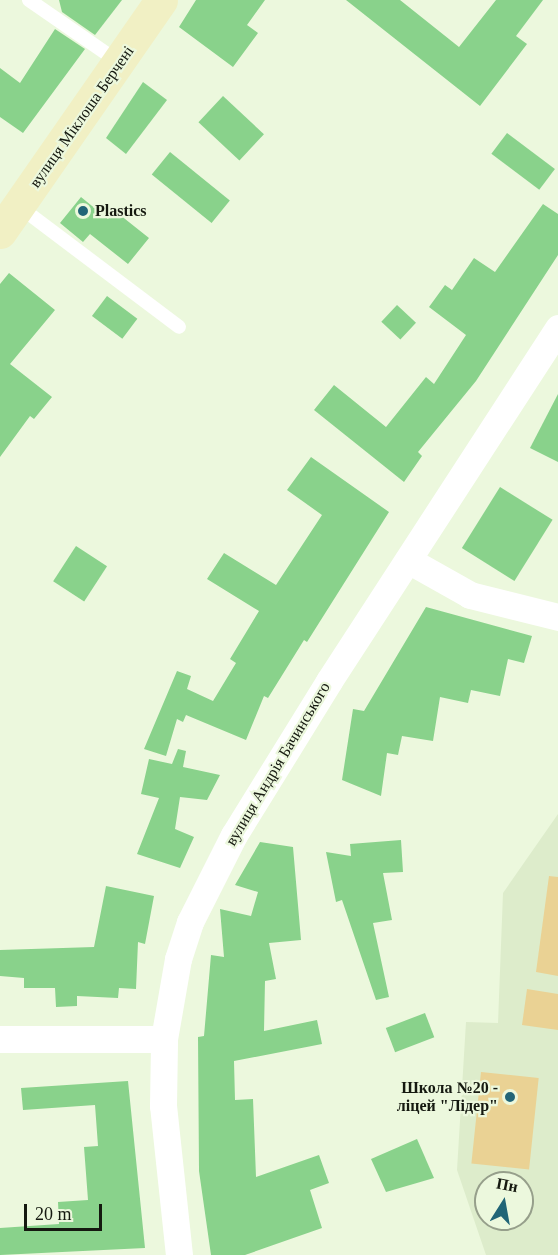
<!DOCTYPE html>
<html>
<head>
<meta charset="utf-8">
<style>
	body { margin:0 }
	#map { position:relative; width:558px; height:1255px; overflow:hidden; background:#ecf8dd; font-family:Georgia,serif }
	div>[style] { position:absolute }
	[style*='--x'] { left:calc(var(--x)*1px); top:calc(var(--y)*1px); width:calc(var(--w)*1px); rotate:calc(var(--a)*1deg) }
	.built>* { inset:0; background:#ddeccb }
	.green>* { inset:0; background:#ead294; transform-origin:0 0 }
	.building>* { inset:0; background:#89d28b; transform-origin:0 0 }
	.lane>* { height:14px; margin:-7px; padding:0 7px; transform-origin:7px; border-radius:7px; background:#fff }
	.street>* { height:27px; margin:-13.5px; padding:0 13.5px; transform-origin:13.5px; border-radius:13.5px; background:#fff }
	.secondary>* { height:33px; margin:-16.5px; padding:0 16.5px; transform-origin:16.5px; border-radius:16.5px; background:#f1f0c4 }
	.dots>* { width:16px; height:16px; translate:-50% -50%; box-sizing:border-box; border:3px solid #ecf8dd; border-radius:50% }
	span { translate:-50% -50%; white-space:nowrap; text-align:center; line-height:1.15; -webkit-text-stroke:4.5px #ecf8dd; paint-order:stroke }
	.street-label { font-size:16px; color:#151910 }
	.poi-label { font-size:16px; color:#151910; font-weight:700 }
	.left { translate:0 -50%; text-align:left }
	.right { translate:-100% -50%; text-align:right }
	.north { position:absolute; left:474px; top:1171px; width:60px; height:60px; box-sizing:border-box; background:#ecf8dd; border:2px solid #969f8b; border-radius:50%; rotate:11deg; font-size:16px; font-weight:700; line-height:24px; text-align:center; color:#151910 }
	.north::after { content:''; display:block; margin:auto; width:21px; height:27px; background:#216577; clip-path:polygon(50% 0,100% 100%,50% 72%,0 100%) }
	.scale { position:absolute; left:24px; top:1204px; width:78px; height:27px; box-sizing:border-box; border:3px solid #151910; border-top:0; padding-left:8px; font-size:18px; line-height:21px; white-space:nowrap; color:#151910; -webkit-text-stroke:4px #ecf8dd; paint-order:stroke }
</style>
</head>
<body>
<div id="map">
	<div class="built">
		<div style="clip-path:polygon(evenodd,558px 814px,558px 1255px,486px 1255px,457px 1170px,466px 1022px,498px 1023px,503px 893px,558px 814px,486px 1183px,522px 1183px,522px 1219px,486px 1219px,486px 1183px)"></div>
	</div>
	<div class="green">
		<div style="clip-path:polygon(549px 876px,558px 877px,558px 976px,536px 972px)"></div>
		<div style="clip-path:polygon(527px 989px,558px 994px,558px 1030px,522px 1025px)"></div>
		<div style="left:481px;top:1072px;width:58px;height:92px;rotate:6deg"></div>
	</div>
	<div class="building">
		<div style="clip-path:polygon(59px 0,122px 0,95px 35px,62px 12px)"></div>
		<div style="clip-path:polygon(196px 0,265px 0,247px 25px,258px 33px,233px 67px,179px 27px)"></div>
		<div style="clip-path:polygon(346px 0,400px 0,459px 47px,496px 0,543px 0,516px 36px,527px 44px,480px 106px)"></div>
		<div style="clip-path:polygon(55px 29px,85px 49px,23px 133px,0 117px,0 68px,20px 83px)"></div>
		<div style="clip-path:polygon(143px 82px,167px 100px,126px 154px,106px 138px)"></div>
		<div style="left:223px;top:96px;width:56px;height:36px;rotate:43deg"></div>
		<div style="left:507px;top:133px;width:60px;height:26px;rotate:37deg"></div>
		<div style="left:170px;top:152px;width:77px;height:29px;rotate:39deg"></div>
		<div style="clip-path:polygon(81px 197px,108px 219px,115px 211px,149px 238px,128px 264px,90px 234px,83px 242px,60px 223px)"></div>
		<div style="clip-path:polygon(543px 204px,558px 214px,558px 255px,476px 381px,418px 452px,422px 456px,404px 482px,314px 410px,334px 385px,386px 427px,426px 377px,434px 384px,466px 335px,429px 307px,445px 285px,452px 290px,474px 258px,495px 272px)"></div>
		<div style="clip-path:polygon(9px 273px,55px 310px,10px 364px,52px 397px,34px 419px,30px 416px,0 457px,0 284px)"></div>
		<div style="left:107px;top:296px;width:38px;height:25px;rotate:37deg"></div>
		<div style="left:397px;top:305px;width:26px;height:23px;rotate:43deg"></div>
		<div style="clip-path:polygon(558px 394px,558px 462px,530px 448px)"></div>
		<div style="clip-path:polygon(311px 457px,389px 512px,307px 642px,304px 640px,268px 698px,264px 696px,246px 740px,186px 715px,183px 722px,177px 719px,166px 756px,144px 749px,177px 671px,191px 676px,187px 689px,213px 701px,236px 663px,230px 659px,259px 611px,207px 579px,224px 553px,276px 585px,322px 515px,287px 490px)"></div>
		<div style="left:500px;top:487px;width:62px;height:72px;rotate:32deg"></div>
		<div style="left:76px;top:546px;width:37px;height:42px;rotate:33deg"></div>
		<div style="clip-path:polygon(426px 607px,532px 636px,524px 663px,508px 659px,500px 696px,471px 690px,468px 703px,440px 697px,433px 741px,402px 736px,398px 755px,387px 753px,381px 796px,342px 780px,353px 709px,364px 711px)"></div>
		<div style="clip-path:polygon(178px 749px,186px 751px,183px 767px,220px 775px,207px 800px,180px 797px,175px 829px,194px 837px,180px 868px,137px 854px,159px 798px,141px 794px,149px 759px,172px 764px)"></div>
		<div style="clip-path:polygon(401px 840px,403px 872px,383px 873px,392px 920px,373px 923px,389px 997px,376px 1000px,342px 900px,336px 902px,326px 852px,351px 856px,350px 844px)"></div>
		<div style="clip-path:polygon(260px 842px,293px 847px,301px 940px,269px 943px,276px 979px,265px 981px,264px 1031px,317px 1020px,322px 1044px,234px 1061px,235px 1100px,253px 1099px,256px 1177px,319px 1155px,329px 1183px,310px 1190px,322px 1228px,245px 1255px,211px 1255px,199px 1171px,198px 1037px,204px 1036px,211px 955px,224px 957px,220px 909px,251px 916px,258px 892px,235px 885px)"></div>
		<div style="clip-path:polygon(106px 886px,154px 896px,145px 944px,138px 942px,136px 989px,119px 988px,118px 998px,77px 996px,77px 1006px,56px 1007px,55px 988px,24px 988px,24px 978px,0 976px,0 950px,94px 947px)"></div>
		<div style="left:425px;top:1013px;width:26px;height:42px;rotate:69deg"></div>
		<div style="clip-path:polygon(128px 1081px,145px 1248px,0 1255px,0 1228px,59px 1224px,58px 1202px,88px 1200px,84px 1147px,98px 1146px,95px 1105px,23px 1110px,21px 1088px)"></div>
		<div style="clip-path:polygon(417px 1139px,434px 1178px,386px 1192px,371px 1159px)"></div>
	</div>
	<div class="lane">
		<div style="--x:29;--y:0;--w:109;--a:34.6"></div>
		<div style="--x:20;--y:207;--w:199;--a:37"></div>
	</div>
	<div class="street">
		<div style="--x:408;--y:560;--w:71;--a:29.4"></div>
		<div style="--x:470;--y:595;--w:91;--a:14"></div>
		<div style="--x:0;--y:1039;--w:164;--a:0"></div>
		<div style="--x:179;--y:1255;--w:150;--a:-96.1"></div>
		<div style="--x:163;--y:1106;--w:67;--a:-89.1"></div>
		<div style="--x:164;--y:1039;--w:81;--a:-80.1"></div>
		<div style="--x:178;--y:959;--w:39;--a:-72"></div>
		<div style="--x:190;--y:922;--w:97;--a:-63.2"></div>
		<div style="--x:234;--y:835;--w:181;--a:-58.3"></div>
		<div style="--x:329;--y:681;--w:421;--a:-57"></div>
	</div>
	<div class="secondary">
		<div style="--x:0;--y:232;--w:282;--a:-55.2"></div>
	</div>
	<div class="dots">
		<div style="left:83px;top:211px;background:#216577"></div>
		<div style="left:510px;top:1097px;background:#216577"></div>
	</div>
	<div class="street-label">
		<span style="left:82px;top:117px;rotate:-55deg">вулиця Міклоша Берчені</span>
		<span style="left:278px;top:764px;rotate:-59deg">вулиця Андрія Бачинського</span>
	</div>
	<div class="poi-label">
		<span class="left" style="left:95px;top:211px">Plastics</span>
		<span class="right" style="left:498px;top:1097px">Школа №20 -<br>ліцей "Лідер"</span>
	</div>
	<div class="north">Пн</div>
	<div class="scale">20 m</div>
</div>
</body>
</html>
